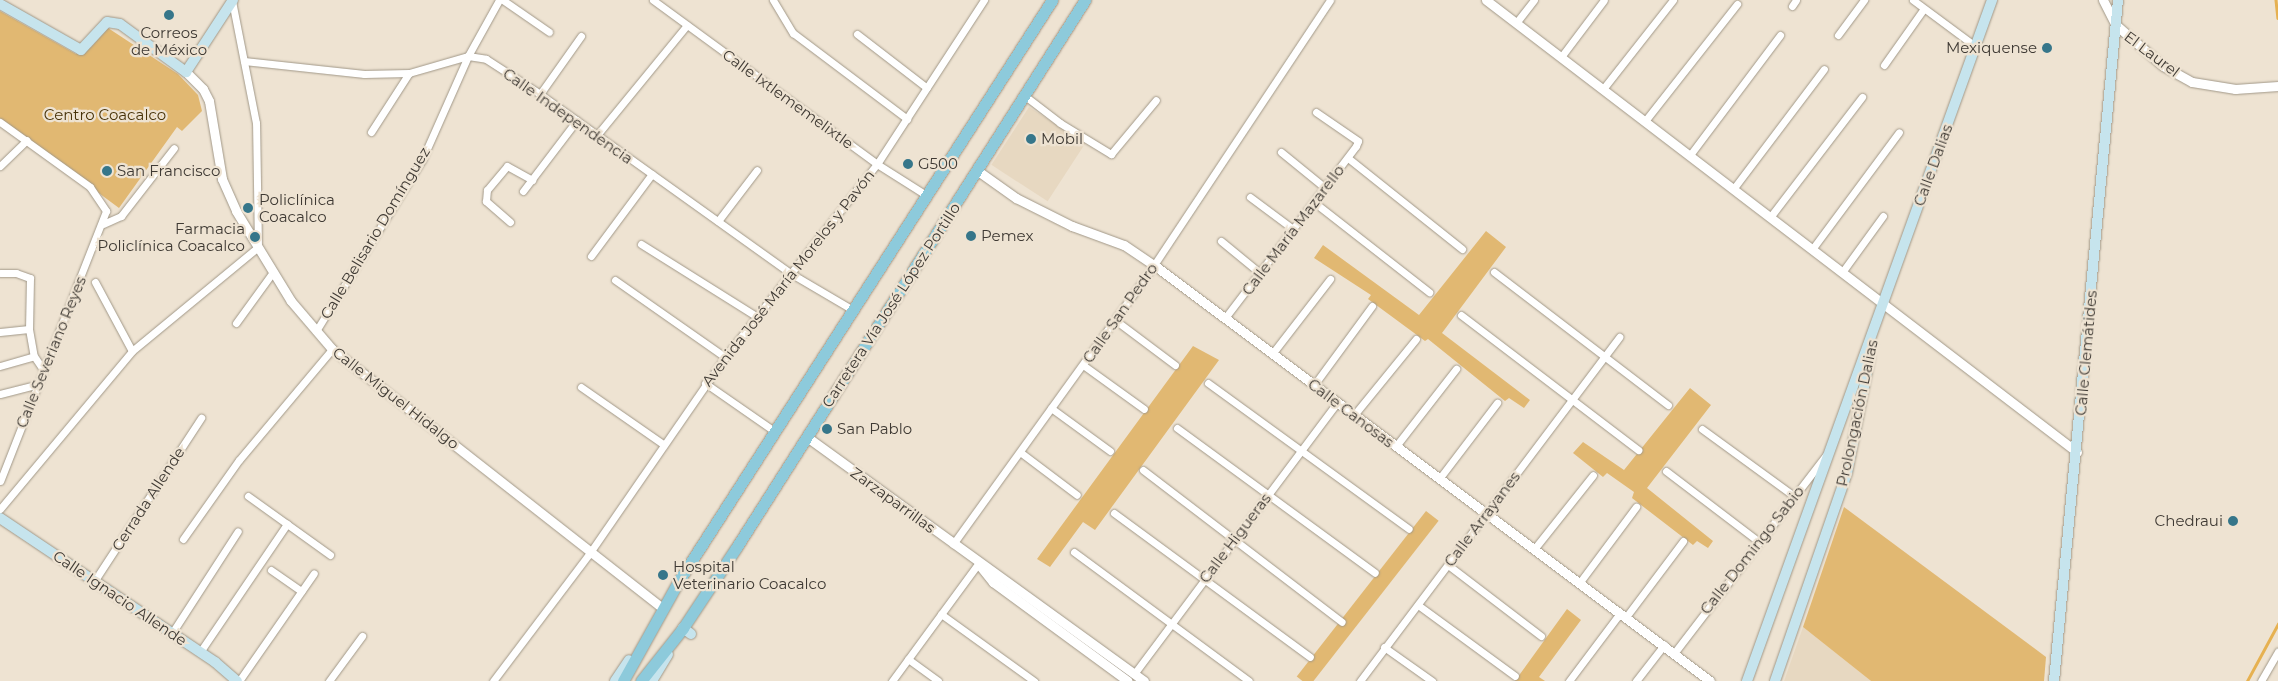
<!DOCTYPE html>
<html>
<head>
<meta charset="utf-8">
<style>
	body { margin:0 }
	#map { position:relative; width:2278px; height:681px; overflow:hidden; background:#eee3d2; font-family:Montserrat,sans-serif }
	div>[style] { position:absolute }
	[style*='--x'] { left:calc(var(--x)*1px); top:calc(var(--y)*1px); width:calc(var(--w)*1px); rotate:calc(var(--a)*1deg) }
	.built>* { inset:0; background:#e7d8c1; transform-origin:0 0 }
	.green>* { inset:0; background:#e1b872; transform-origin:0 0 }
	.stream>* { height:2.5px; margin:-1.25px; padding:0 1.25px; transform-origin:1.25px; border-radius:1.25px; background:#e6b151 }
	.roads { filter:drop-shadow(0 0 1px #a19888) drop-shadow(0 0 1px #a19888) }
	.minor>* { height:7px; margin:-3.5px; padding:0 3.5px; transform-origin:3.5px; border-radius:3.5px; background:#fff }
	.tertiary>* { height:9px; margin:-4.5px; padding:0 4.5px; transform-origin:4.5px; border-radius:4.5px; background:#fff }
	.secondary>* { height:10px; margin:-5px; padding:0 5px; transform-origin:5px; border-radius:5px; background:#c6e4ed }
	.primary>* { height:11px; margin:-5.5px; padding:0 5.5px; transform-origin:5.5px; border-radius:5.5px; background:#8dcadb }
	.dots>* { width:14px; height:14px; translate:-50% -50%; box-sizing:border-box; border:2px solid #eee3d2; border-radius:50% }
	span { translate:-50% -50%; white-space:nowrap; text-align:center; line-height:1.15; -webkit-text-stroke:4.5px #eee3d2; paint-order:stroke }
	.poi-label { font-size:15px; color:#3f3a34 }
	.right { translate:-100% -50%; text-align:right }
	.left { translate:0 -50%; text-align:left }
	.street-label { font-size:15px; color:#3f3a34 }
	.park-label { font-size:15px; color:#483309 }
</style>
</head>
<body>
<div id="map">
	<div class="built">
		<div style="left:1029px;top:107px;width:67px;height:69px;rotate:33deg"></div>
		<div style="clip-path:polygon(1803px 627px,1871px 681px,1784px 681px)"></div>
	</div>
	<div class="green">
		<div style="clip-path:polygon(0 11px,76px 54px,91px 47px,108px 28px,178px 74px,198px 95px,202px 111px,182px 131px,177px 127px,119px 208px,0 120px)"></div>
		<div style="clip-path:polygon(1486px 231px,1506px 247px,1442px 333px,1530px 400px,1524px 408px,1509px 398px,1505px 401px,1428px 339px,1425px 341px,1368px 299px,1371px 295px,1314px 258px,1323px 245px,1419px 315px)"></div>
		<div style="clip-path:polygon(1193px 346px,1219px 360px,1095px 530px,1083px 522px,1050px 567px,1037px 559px)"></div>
		<div style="clip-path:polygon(1690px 388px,1711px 405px,1647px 488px,1713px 541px,1708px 548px,1697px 541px,1693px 545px,1632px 498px,1634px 492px,1607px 473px,1603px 477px,1573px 453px,1583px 442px,1624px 470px)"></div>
		<div style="clip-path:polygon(1844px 507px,2046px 657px,2044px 681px,1871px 681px,1803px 627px)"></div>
		<div style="left:1426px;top:511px;width:16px;height:210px;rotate:38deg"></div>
		<div style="clip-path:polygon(1567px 609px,1581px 620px,1539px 677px,1545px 681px,1515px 681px)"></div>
	</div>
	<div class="stream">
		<div style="--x:2276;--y:0;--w:18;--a:84"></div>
		<div style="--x:2247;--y:681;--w:65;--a:-61.5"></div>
	</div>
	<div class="roads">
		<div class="minor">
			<div style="--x:503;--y:0;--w:56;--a:34.8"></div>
			<div style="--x:653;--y:0;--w:278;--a:36.2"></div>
			<div style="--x:877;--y:164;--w:58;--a:32.3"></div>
			<div style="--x:773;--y:0;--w:39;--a:59"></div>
			<div style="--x:793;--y:33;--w:143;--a:37"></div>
			<div style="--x:1913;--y:0;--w:77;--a:36.6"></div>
			<div style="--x:1792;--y:6;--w:7;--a:-56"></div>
			<div style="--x:1516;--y:23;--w:29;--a:-52"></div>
			<div style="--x:857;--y:34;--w:88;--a:37.6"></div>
			<div style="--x:1838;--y:35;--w:44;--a:-53.4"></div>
			<div style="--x:1561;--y:57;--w:71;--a:-53"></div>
			<div style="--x:244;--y:61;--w:121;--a:6.2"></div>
			<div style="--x:364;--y:74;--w:45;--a:-1.3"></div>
			<div style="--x:409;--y:73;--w:61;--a:-16.1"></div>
			<div style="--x:468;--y:56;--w:18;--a:9"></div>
			<div style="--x:486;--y:59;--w:64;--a:32.9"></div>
			<div style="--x:540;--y:94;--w:307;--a:35.6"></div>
			<div style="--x:790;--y:273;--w:73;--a:30.4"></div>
			<div style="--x:1884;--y:65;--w:67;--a:-54.7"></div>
			<div style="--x:1603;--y:89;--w:113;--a:-51.8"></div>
			<div style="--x:540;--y:94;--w:71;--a:-54.7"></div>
			<div style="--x:1025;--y:96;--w:44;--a:37.6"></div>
			<div style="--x:1060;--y:123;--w:60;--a:31.3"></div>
			<div style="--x:1111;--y:154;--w:70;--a:-50.2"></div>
			<div style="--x:1645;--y:121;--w:149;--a:-51.8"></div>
			<div style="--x:0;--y:122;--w:111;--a:35.8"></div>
			<div style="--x:90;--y:187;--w:29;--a:56"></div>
			<div style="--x:106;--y:211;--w:290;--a:111.4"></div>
			<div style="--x:371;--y:132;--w:70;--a:-57.2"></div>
			<div style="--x:597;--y:135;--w:142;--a:-50.7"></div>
			<div style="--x:1281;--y:152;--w:55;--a:39.1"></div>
			<div style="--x:1690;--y:155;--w:150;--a:-53.1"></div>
			<div style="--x:1348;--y:158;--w:146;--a:38.6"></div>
			<div style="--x:0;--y:166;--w:37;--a:-44"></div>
			<div style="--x:1734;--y:188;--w:149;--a:-52.9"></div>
			<div style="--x:523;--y:191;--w:89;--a:-52.7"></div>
			<div style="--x:1250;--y:197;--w:54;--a:36.7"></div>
			<div style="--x:1315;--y:203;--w:145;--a:38"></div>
			<div style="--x:1771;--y:216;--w:150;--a:-52.6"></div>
			<div style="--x:718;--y:221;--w:64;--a:-52.6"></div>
			<div style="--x:510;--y:222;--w:32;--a:-139"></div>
			<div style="--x:486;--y:201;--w:11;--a:-85"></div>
			<div style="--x:487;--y:190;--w:31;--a:-50"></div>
			<div style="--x:507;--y:166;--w:29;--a:29"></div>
			<div style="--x:103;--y:224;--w:20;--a:-24"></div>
			<div style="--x:121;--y:216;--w:86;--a:-52.1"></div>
			<div style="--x:1221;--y:241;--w:50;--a:39.4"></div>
			<div style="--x:641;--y:244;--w:136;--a:32.1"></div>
			<div style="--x:1813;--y:248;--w:144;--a:-53.4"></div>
			<div style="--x:591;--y:256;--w:102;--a:-53.4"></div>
			<div style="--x:1843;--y:271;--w:68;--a:-54"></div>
			<div style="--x:1494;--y:272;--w:219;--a:37.4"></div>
			<div style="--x:0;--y:273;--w:16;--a:0"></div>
			<div style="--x:16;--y:273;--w:15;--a:20"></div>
			<div style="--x:30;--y:278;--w:51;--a:91.1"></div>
			<div style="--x:29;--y:329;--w:27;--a:80"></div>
			<div style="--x:34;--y:356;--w:18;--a:56"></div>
			<div style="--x:615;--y:280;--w:134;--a:35"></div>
			<div style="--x:95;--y:282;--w:78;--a:61.8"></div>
			<div style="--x:1461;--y:315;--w:223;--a:37.3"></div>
			<div style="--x:1225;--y:318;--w:216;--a:-52.7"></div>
			<div style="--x:1356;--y:146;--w:5;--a:-68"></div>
			<div style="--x:1358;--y:141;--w:51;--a:-145.4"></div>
			<div style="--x:1115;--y:320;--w:75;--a:36.9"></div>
			<div style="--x:236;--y:323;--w:63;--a:-54"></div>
			<div style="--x:316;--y:331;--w:201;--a:-58.2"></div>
			<div style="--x:422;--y:160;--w:114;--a:-66.1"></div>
			<div style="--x:468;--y:56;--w:64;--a:-61"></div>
			<div style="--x:0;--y:332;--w:29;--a:-6"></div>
			<div style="--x:1272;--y:354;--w:95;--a:-52.3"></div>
			<div style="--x:1083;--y:365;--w:75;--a:35.8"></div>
			<div style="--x:0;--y:366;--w:35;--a:-16"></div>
			<div style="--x:705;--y:383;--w:84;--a:34.8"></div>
			<div style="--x:1208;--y:383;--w:248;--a:36"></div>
			<div style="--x:1314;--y:385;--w:98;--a:-53.7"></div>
			<div style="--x:581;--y:387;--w:100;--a:34.8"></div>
			<div style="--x:0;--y:394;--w:40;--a:-14.4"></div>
			<div style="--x:1051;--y:408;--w:73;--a:36.1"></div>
			<div style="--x:1354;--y:415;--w:98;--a:-50.8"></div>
			<div style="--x:1177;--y:428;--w:245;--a:36.2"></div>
			<div style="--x:1702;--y:429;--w:114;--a:36.1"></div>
			<div style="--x:1396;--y:446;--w:98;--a:-52.1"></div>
			<div style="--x:1020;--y:452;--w:71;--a:37"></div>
			<div style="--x:1143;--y:470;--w:250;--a:37.4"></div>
			<div style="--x:1666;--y:471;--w:116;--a:37.3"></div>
			<div style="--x:1439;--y:479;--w:96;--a:-52.7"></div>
			<div style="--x:248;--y:496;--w:101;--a:35.7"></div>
			<div style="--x:0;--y:509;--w:206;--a:-50.1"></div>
			<div style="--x:132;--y:351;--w:163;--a:-39.5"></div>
			<div style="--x:258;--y:247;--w:124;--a:-90.9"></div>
			<div style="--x:256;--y:123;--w:124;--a:-101.1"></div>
			<div style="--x:1114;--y:513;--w:243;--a:36.3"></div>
			<div style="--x:183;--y:539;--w:97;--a:-54.7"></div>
			<div style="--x:239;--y:460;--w:145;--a:-50"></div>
			<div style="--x:953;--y:544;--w:344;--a:-54.2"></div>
			<div style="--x:1154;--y:265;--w:318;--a:-56.4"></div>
			<div style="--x:1535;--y:548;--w:93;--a:-51.5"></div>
			<div style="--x:1074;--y:552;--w:217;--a:36.4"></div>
			<div style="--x:1448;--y:565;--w:117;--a:37.4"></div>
			<div style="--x:271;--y:570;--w:37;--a:35"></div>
			<div style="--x:95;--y:580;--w:194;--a:-56.8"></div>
			<div style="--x:1580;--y:582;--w:94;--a:-53.3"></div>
			<div style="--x:1418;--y:605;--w:120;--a:36.2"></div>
			<div style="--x:941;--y:614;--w:115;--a:35.8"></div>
			<div style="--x:1626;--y:617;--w:95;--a:-53.1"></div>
			<div style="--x:172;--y:633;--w:121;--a:-57.1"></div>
			<div style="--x:1384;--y:647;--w:59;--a:35.3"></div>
			<div style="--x:200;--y:652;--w:155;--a:-55.8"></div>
			<div style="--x:1675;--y:652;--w:248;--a:-52.5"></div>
			<div style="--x:908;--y:659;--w:37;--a:36"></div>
			<div style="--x:1134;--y:674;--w:339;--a:-53.2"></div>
			<div style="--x:239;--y:681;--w:131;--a:-55.2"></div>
			<div style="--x:329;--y:681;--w:56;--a:-53.7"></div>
			<div style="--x:493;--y:681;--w:159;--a:-52.9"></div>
			<div style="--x:589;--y:554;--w:239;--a:-55.4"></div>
			<div style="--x:725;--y:357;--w:246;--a:-51.8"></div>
			<div style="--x:877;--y:164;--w:196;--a:-56.9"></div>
			<div style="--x:892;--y:681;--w:145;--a:-53.7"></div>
			<div style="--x:1360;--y:681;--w:431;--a:-53"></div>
			<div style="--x:1569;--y:681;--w:85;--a:-53.1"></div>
			<div style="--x:1636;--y:681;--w:46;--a:-52.1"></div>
			<div style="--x:2261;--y:681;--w:34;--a:-60"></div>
		</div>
		<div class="tertiary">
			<div style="--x:1486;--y:0;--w:744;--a:37.41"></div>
			<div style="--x:2103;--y:0;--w:28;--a:63"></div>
			<div style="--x:2116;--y:25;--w:62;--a:41.1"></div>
			<div style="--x:2163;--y:66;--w:33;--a:29"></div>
			<div style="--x:2192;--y:82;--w:44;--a:9.2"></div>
			<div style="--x:2235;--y:89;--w:43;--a:-4"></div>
			<div style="--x:186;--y:72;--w:24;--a:45"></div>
			<div style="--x:203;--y:89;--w:13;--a:63"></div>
			<div style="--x:209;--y:101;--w:79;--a:80.5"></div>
			<div style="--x:222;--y:179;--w:35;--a:66"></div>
			<div style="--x:236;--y:211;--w:105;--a:58.6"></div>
			<div style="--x:291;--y:301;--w:63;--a:49.5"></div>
			<div style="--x:332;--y:349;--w:421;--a:38.1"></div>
			<div style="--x:978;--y:171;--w:47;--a:35.4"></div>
			<div style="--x:1016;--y:198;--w:63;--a:26.6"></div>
			<div style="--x:1072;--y:226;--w:55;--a:20.1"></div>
			<div style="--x:1124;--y:245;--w:36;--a:34"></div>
			<div style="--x:1154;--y:265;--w:694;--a:36.8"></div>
			<div style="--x:807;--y:437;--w:416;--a:35.9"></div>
			<div style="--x:980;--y:566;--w:21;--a:51"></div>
			<div style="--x:993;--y:582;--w:167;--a:36.3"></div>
		</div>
		<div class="secondary">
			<div style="--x:0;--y:4;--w:93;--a:29.6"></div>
			<div style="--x:81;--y:50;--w:38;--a:-47"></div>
			<div style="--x:107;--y:22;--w:13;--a:9"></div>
			<div style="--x:120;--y:24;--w:82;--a:36"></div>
			<div style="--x:186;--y:72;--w:86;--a:-56.9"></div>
			<div style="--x:0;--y:518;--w:259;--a:33.8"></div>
			<div style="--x:215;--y:662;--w:29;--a:41"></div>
			<div style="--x:680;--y:633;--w:6;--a:-59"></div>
			<div style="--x:683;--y:628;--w:10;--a:37"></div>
			<div style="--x:615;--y:681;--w:25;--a:-56"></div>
			<div style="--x:652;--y:681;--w:31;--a:-59"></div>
			<div style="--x:1747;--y:681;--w:724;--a:-70.21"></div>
			<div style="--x:1775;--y:681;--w:220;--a:-70.9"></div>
			<div style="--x:1847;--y:473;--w:118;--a:-78.8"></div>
			<div style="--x:2054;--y:681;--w:684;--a:-84.63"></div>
		</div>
		<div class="primary">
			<div style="--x:623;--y:681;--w:113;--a:-60.9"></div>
			<div style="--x:678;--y:582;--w:692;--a:-57.27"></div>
			<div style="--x:641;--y:681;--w:68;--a:-51.6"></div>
			<div style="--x:683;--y:628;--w:96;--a:-56.5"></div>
			<div style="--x:736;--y:548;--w:650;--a:-57.51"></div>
		</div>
	</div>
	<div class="dots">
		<div style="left:169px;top:15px;background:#36768a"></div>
		<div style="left:2047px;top:48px;background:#36768a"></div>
		<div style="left:1031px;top:139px;background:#36768a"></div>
		<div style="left:908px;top:164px;background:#36768a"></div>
		<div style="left:107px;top:171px;background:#36768a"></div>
		<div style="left:248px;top:208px;background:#36768a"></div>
		<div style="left:971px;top:236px;background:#36768a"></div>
		<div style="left:255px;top:237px;background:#36768a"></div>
		<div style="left:827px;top:429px;background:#36768a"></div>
		<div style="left:2233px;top:521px;background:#36768a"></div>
		<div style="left:663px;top:575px;background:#36768a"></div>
	</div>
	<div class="poi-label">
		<span style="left:169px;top:41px">Correos<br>de México</span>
		<span class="right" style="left:2037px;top:48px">Mexiquense</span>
		<span class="left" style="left:1041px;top:139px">Mobil</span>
		<span class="left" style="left:918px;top:164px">G500</span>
		<span class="left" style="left:117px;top:171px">San Francisco</span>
		<span class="left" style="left:259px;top:208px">Policlínica<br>Coacalco</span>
		<span class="right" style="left:245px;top:237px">Farmacia<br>Policlínica Coacalco</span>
		<span class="left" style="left:981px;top:236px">Pemex</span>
		<span class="left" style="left:837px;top:429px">San Pablo</span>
		<span class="right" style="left:2223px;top:521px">Chedraui</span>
		<span class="left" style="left:673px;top:575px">Hospital<br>Veterinario Coacalco</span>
	</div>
	<div class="street-label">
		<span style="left:2152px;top:54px;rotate:37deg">El Laurel</span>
		<span style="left:788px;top:99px;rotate:36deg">Calle Ixtlememelixtle</span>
		<span style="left:568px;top:116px;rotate:35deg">Calle Independencia</span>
		<span style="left:1933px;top:165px;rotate:-70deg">Calle Dalias</span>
		<span style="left:1293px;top:230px;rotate:-53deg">Calle María Mazarello</span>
		<span style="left:375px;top:233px;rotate:-59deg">Calle Belisario Domínguez</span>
		<span style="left:788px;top:278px;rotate:-52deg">Avenida José María Morelos y Pavón</span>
		<span style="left:891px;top:305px;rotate:-57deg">Carretera Vía José López Portillo</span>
		<span style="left:1120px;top:313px;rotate:-55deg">Calle San Pedro</span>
		<span style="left:51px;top:352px;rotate:-68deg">Calle Severiano Reyes</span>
		<span style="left:2086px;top:353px;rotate:-85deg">Calle Clemátides</span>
		<span style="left:396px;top:398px;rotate:38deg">Calle Miguel Hidalgo</span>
		<span style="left:1351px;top:413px;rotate:37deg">Calle Canosas</span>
		<span style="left:1857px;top:413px;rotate:-78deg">Prolongación Dalias</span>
		<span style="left:148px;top:499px;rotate:-57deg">Cerrada Allende</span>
		<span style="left:893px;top:500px;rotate:36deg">Zarzaparrillas</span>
		<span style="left:1482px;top:519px;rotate:-53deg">Calle Arrayanes</span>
		<span style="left:1235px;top:538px;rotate:-53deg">Calle Higueras</span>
		<span style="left:1752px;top:550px;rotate:-52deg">Calle Domingo Sabio</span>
		<span style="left:120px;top:598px;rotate:34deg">Calle Ignacio Allende</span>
	</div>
	<div class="park-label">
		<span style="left:105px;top:115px">Centro Coacalco</span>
	</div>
</div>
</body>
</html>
